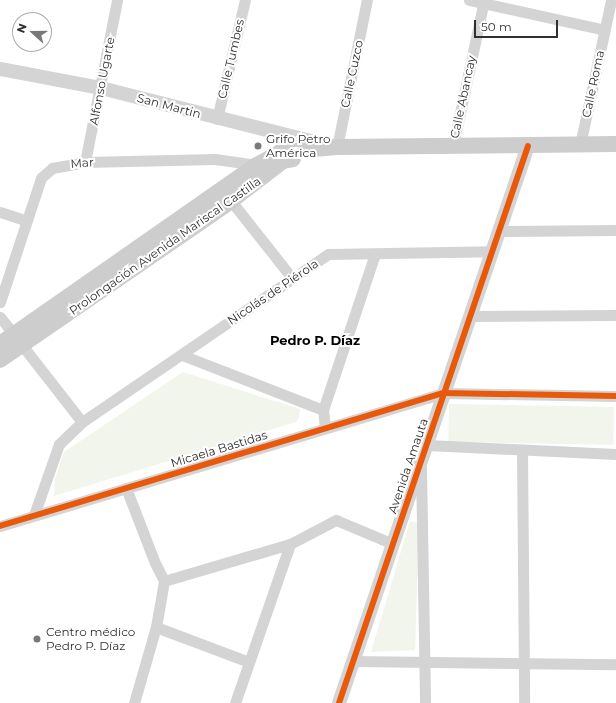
<!DOCTYPE html>
<html>
<head>
<meta charset="utf-8">
<style>
	body { margin:0 }
	#map { position:relative; width:616px; height:703px; overflow:hidden; background:#fff; font-family:Montserrat,sans-serif }
	div>[style] { position:absolute }
	[style*='--x'] { left:calc(var(--x)*1px); top:calc(var(--y)*1px); width:calc(var(--w)*1px); rotate:calc(var(--a)*1deg) }
	.green>* { inset:0; background:#f1f5ec; transform-origin:0 0 }
	.minor>* { height:11px; margin:-5.5px; padding:0 5.5px; transform-origin:5.5px; border-radius:5.5px; background:#d4d4d4 }
	.tertiary>* { height:14px; margin:-7px; padding:0 7px; transform-origin:7px; border-radius:7px; background:#d4d4d4 }
	.secondary>* { height:16px; margin:-8px; padding:0 8px; transform-origin:8px; border-radius:8px; background:#cdcdcd }
	.cycleway>* { height:6px; margin:-3px; padding:0 3px; transform-origin:3px; border-radius:3px; background:#e8590c }
	.dots>* { width:11px; height:11px; translate:-50% -50%; box-sizing:border-box; border:2px solid #fff; border-radius:50% }
	span { translate:-50% -50%; white-space:nowrap; text-align:center; line-height:1.15; -webkit-text-stroke:4px #fff; paint-order:stroke }
	.street-label { font-size:12px; color:#2f2f2f }
	.poi-label { font-size:12px; color:#2f2f2f }
	.left { translate:0 -50%; text-align:left }
	.neighbourhood-label { font-size:13px; color:#000; font-weight:700 }
	.north { position:absolute; left:12px; top:12px; width:40px; height:40px; box-sizing:border-box; background:#fff; border:1px solid #acacac; border-radius:50%; rotate:291deg; font-size:11px; font-weight:700; line-height:16px; text-align:center; color:#2f2f2f }
	.north::after { content:''; display:block; margin:auto; width:14px; height:18px; background:#787878; clip-path:polygon(50% 0,100% 100%,50% 72%,0 100%) }
	.scale { position:absolute; left:474px; top:20px; width:84px; height:18px; box-sizing:border-box; border:2px solid #2f2f2f; border-top:0; padding-left:5px; font-size:12px; line-height:14px; white-space:nowrap; color:#2f2f2f; -webkit-text-stroke:3px #fff; paint-order:stroke }
</style>
</head>
<body>
<div id="map">
	<div class="green">
		<div style="clip-path:polygon(183px 372px,300px 409px,299px 418px,296px 422px,54px 496px,55px 479px,64px 452px)"></div>
		<div style="left:449px;top:404px;width:165px;height:38px;rotate:1deg"></div>
		<div style="clip-path:polygon(410px 521px,419px 523px,415px 650px,371px 652px)"></div>
	</div>
	<div class="minor">
		<div style="--x:469;--y:0;--w:139;--a:12.4"></div>
		<div style="--x:217;--y:119;--w:122;--a:-76.8"></div>
		<div style="--x:580;--y:145;--w:148;--a:-77.9"></div>
		<div style="--x:453;--y:146;--w:149;--a:-78"></div>
		<div style="--x:337;--y:147;--w:150;--a:-78.5"></div>
		<div style="--x:85;--y:162;--w:165;--a:-78.8"></div>
		<div style="--x:228;--y:197;--w:103;--a:51.7"></div>
		<div style="--x:0;--y:212;--w:28;--a:18"></div>
		<div style="--x:499;--y:231;--w:117;--a:-0.5"></div>
		<div style="--x:0;--y:302;--w:131;--a:-71.7"></div>
		<div style="--x:41;--y:178;--w:15;--a:-42"></div>
		<div style="--x:52;--y:168;--w:34;--a:-10"></div>
		<div style="--x:85;--y:162;--w:130;--a:-1.3"></div>
		<div style="--x:215;--y:159;--w:42;--a:8.1"></div>
		<div style="--x:470;--y:316;--w:146;--a:-0.4"></div>
		<div style="--x:0;--y:317;--w:133;--a:52"></div>
		<div style="--x:82;--y:422;--w:32;--a:136"></div>
		<div style="--x:59;--y:444;--w:75;--a:109.4"></div>
		<div style="--x:182;--y:355;--w:151;--a:21.3"></div>
		<div style="--x:82;--y:422;--w:298;--a:-34.3"></div>
		<div style="--x:328;--y:254;--w:164;--a:-1"></div>
		<div style="--x:325;--y:428;--w:18;--a:-96"></div>
		<div style="--x:323;--y:410;--w:164;--a:-71.6"></div>
		<div style="--x:427;--y:445;--w:189;--a:2.7"></div>
		<div style="--x:522;--y:450;--w:253;--a:89.5"></div>
		<div style="--x:421;--y:468;--w:235;--a:89"></div>
		<div style="--x:126;--y:488;--w:80;--a:68.9"></div>
		<div style="--x:155;--y:563;--w:20;--a:63"></div>
		<div style="--x:164;--y:581;--w:131;--a:-16.4"></div>
		<div style="--x:290;--y:544;--w:52;--a:-27.6"></div>
		<div style="--x:336;--y:520;--w:62;--a:22.8"></div>
		<div style="--x:0;--y:526;--w:463;--a:-16.7"></div>
		<div style="--x:444;--y:393;--w:172;--a:1"></div>
		<div style="--x:156;--y:627;--w:99;--a:20.6"></div>
		<div style="--x:354;--y:661;--w:262;--a:0.7"></div>
		<div style="--x:134;--y:703;--w:79;--a:-73.9"></div>
		<div style="--x:156;--y:627;--w:47;--a:-80.1"></div>
		<div style="--x:235;--y:703;--w:168;--a:-70.9"></div>
	</div>
	<div class="tertiary">
		<div style="--x:0;--y:69;--w:103;--a:10.7"></div>
		<div style="--x:101;--y:88;--w:237;--a:14.2"></div>
		<div style="--x:339;--y:703;--w:588;--a:-71.26"></div>
	</div>
	<div class="secondary">
		<div style="--x:0;--y:344;--w:313;--a:-34.9"></div>
		<div style="--x:257;--y:165;--w:26;--a:-29"></div>
		<div style="--x:280;--y:152;--w:57;--a:-5"></div>
		<div style="--x:337;--y:147;--w:279;--a:-0.6"></div>
		<div style="--x:0;--y:360;--w:280;--a:-34.5"></div>
		<div style="--x:231;--y:201;--w:66;--a:-37.6"></div>
		<div style="--x:283;--y:161;--w:10;--a:-11"></div>
	</div>
	<div class="cycleway">
		<div style="--x:0;--y:526;--w:463;--a:-16.7"></div>
		<div style="--x:444;--y:393;--w:172;--a:1"></div>
		<div style="--x:339;--y:703;--w:588;--a:-71.26"></div>
	</div>
	<div class="dots">
		<div style="left:258px;top:146px;background:#787878"></div>
		<div style="left:37px;top:639px;background:#787878"></div>
	</div>
	<div class="street-label">
		<span style="left:231px;top:59px;rotate:-77deg">Calle Tumbes</span>
		<span style="left:352px;top:74px;rotate:-78deg">Calle Cuzco</span>
		<span style="left:102px;top:81px;rotate:-79deg">Alfonso Ugarte</span>
		<span style="left:593px;top:84px;rotate:-78deg">Calle Roma</span>
		<span style="left:463px;top:97px;rotate:-78deg">Calle Abancay</span>
		<span style="left:169px;top:106px;rotate:15deg">San Martin</span>
		<span style="left:82px;top:163px;rotate:-4deg">Mar</span>
		<span style="left:165px;top:246px;rotate:-35deg">Prolongación Avenida Mariscal Castilla</span>
		<span style="left:273px;top:292px;rotate:-34deg">Nicolás de Piérola</span>
		<span style="left:219px;top:449px;rotate:-17deg">Micaela Bastidas</span>
		<span style="left:408px;top:466px;rotate:-71deg">Avenida Amauta</span>
	</div>
	<div class="poi-label">
		<span class="left" style="left:266px;top:146px">Grifo Petro<br>América</span>
		<span class="left" style="left:46px;top:639px">Centro médico<br>Pedro P. Díaz</span>
	</div>
	<div class="neighbourhood-label">
		<span style="left:315px;top:340px">Pedro P. Díaz</span>
	</div>
	<div class="north">N</div>
	<div class="scale">50 m</div>
</div>
</body>
</html>
